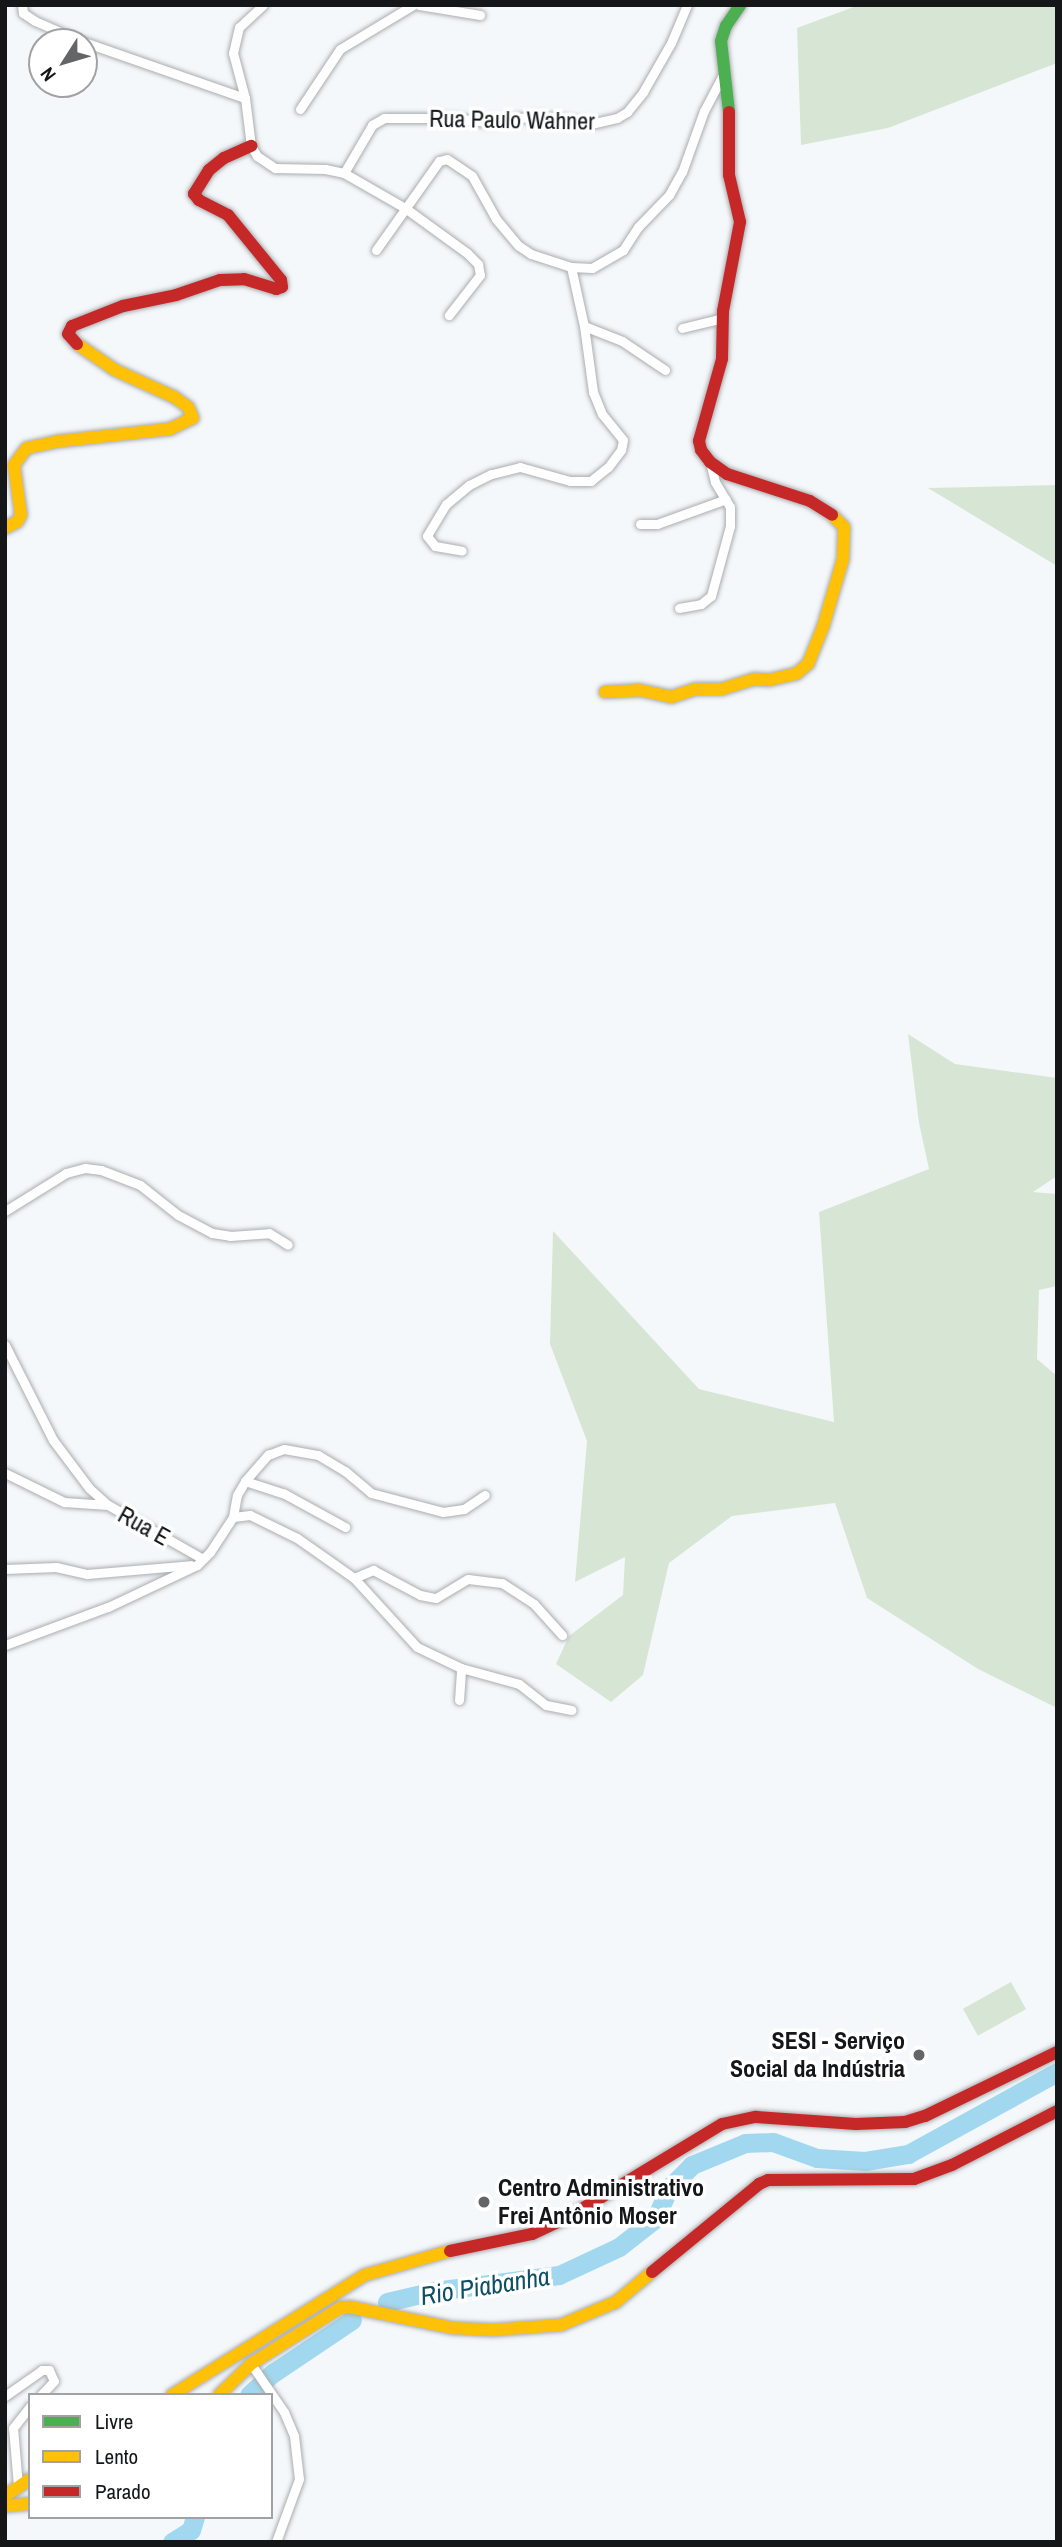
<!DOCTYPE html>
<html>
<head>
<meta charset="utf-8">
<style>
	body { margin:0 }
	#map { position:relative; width:1062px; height:2547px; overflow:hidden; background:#f5f8fb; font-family:"Archivo Narrow",sans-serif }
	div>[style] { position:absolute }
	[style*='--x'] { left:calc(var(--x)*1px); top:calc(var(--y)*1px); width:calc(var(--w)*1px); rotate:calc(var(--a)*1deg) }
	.green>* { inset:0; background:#d7e6d4; transform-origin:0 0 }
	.river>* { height:19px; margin:-9.5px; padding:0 9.5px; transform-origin:9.5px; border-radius:9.5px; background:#a2d8ef }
	.roads { filter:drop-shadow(0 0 2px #abadaf) drop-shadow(0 0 2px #abadaf) }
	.street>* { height:9px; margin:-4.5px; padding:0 4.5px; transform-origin:4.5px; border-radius:4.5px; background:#fefefe }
	.fast>* { height:12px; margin:-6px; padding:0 6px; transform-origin:6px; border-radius:6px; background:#4caf50 }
	.slow>* { height:12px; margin:-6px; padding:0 6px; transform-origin:6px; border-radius:6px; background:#ffc107 }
	.jam>* { height:12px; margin:-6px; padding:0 6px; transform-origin:6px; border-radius:6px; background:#c62828 }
	.dots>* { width:19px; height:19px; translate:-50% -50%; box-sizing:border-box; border:4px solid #fff; border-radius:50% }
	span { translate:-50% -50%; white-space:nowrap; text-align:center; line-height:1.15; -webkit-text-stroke:7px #fff; paint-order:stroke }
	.street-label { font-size:24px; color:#141618 }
	.poi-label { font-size:24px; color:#141618; font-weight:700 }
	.right { translate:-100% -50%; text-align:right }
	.left { translate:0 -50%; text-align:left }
	.water-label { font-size:26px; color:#0d4f64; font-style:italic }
	.frame { position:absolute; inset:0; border:7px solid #141618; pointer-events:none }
	.legend { position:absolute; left:28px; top:2393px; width:245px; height:126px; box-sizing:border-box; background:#fff; border:2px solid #a1a2a3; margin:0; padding:9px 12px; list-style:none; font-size:21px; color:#141618 }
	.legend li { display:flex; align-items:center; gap:14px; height:35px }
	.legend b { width:35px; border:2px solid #a1a2a3 }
	.north { position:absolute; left:28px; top:28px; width:70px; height:70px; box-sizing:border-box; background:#fff; border:2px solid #a1a2a3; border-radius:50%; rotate:233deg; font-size:19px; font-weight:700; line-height:28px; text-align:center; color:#141618 }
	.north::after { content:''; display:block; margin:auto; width:24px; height:32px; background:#636567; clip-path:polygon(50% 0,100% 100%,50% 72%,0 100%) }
</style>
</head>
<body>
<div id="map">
	<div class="green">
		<div style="clip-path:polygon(859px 5px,1057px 5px,1057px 63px,888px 128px,801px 145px,797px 28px)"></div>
		<div style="clip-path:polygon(1057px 485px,1057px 566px,928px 488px)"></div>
		<div style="clip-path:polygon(908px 1034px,955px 1064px,1057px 1078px,1057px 1176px,1033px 1192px,1057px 1194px,1057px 1286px,1039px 1290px,1037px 1359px,1057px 1376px,1057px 1708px,978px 1669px,867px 1598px,835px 1503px,732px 1516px,669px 1563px,643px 1675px,611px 1702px,556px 1664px,569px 1636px,623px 1595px,625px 1557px,575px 1582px,587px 1441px,550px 1344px,553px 1231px,699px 1389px,834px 1422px,819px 1212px,929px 1169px,919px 1123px)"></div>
		<div style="left:1011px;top:1982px;width:31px;height:55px;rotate:61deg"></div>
	</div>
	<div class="river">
		<div style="--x:387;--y:2302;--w:48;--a:-13.2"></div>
		<div style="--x:434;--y:2291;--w:126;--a:-7.3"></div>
		<div style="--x:559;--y:2275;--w:66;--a:-25"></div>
		<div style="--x:619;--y:2247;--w:47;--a:-38.1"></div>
		<div style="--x:656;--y:2218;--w:33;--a:-67"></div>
		<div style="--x:669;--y:2188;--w:33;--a:-45"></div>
		<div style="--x:692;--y:2165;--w:57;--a:-22.5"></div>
		<div style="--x:745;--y:2143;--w:28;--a:-2"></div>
		<div style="--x:773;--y:2142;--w:47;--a:20"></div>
		<div style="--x:817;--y:2158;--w:48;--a:3.6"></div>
		<div style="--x:865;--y:2161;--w:44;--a:-9.2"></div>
		<div style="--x:908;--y:2154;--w:170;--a:-28.8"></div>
		<div style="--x:249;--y:2395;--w:33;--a:-43"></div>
		<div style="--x:273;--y:2373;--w:95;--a:-33.9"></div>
		<div style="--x:172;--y:2542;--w:22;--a:-32"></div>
		<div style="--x:191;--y:2530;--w:14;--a:-73"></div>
	</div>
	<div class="roads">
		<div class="street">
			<div style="--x:22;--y:5;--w:8;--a:83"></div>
			<div style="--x:23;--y:13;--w:14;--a:34"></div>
			<div style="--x:35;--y:21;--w:52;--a:23.6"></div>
			<div style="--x:263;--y:5;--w:33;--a:137"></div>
			<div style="--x:239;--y:27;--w:27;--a:103"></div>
			<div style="--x:233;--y:53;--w:47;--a:75.1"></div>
			<div style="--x:245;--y:98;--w:48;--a:82.9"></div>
			<div style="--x:251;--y:146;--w:12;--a:59"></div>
			<div style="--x:257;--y:156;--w:22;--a:34"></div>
			<div style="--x:275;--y:168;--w:50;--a:1.1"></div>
			<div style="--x:325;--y:169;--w:19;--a:12"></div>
			<div style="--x:344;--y:173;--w:70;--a:29.8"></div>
			<div style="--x:405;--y:208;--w:77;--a:36"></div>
			<div style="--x:467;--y:253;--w:16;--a:45"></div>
			<div style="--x:478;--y:264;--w:11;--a:80"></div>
			<div style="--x:480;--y:275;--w:51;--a:127.8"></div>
			<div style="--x:419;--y:5;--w:62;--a:9.3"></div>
			<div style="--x:84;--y:42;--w:170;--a:19.2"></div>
			<div style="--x:300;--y:109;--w:72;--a:-56.3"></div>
			<div style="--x:340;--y:49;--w:85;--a:-31.1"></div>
			<div style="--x:344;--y:173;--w:56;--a:-59.7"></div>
			<div style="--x:372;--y:125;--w:14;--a:-30"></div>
			<div style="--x:384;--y:118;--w:70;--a:0"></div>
			<div style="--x:454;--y:118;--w:34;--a:7"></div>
			<div style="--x:488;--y:122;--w:49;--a:-7"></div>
			<div style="--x:537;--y:116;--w:58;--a:6.9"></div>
			<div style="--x:595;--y:123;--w:23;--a:-13"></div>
			<div style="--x:617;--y:118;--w:12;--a:-31"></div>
			<div style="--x:627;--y:112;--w:26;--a:-51"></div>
			<div style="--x:643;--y:92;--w:56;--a:-60.3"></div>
			<div style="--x:671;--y:43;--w:41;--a:-67.2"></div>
			<div style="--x:376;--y:250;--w:109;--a:-54.7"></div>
			<div style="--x:439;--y:161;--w:8;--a:-14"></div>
			<div style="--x:447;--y:159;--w:30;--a:34"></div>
			<div style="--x:472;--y:176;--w:49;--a:60.8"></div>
			<div style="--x:496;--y:219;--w:35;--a:50"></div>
			<div style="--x:519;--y:246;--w:14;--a:34"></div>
			<div style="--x:531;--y:254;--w:42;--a:18"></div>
			<div style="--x:571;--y:267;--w:60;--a:77.6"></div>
			<div style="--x:584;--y:326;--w:67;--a:82.2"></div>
			<div style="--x:593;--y:392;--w:24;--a:68"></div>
			<div style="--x:602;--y:414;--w:33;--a:51"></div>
			<div style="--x:623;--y:440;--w:10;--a:101"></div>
			<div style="--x:621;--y:450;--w:21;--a:127"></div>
			<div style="--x:608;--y:467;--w:22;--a:141"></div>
			<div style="--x:591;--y:481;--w:21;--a:180"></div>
			<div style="--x:570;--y:481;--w:52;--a:-164.4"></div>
			<div style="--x:520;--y:467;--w:30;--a:166"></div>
			<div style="--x:491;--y:474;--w:25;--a:153"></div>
			<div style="--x:469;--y:485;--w:30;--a:140"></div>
			<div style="--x:446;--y:504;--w:37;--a:121"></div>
			<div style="--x:427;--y:536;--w:13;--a:51"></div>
			<div style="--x:435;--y:546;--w:27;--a:10"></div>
			<div style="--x:571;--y:267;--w:21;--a:3"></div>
			<div style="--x:592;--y:268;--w:36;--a:-30"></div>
			<div style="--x:623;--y:250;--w:27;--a:-57"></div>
			<div style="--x:638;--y:227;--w:45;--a:-45.9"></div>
			<div style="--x:669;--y:195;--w:26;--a:-61"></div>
			<div style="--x:682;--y:172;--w:65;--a:-70.2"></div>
			<div style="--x:704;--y:111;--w:45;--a:-62.3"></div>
			<div style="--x:584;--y:326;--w:41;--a:21.5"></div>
			<div style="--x:622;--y:341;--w:52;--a:34"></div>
			<div style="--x:682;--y:328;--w:42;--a:-13.7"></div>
			<div style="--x:640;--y:524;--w:17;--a:0"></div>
			<div style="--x:657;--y:524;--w:73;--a:-19.9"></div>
			<div style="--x:679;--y:608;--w:22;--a:-10"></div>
			<div style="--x:701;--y:604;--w:13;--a:-39"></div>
			<div style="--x:711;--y:596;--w:73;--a:-74.8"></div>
			<div style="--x:730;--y:526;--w:19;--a:-90"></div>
			<div style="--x:730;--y:507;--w:29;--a:-121"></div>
			<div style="--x:715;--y:482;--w:21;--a:-104"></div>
			<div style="--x:5;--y:1211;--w:72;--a:-31.9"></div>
			<div style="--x:66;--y:1173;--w:20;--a:-15"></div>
			<div style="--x:85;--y:1168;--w:16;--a:7"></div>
			<div style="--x:101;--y:1170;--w:42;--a:21"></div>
			<div style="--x:140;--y:1185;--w:48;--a:38.3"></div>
			<div style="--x:178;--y:1215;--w:38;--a:28"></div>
			<div style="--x:212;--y:1233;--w:18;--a:9"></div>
			<div style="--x:230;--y:1236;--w:39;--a:-4"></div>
			<div style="--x:269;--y:1233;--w:22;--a:32"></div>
			<div style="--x:5;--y:1345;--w:106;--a:63.2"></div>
			<div style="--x:53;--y:1440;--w:60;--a:53.1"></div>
			<div style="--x:89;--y:1488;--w:25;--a:42"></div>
			<div style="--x:5;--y:1473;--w:66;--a:26.2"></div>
			<div style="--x:64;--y:1502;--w:44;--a:3.9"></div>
			<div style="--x:108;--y:1505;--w:109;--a:29.6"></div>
			<div style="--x:245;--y:1481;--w:35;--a:-49"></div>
			<div style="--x:268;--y:1455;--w:17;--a:-21"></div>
			<div style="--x:284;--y:1449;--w:35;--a:10"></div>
			<div style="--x:318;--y:1455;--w:31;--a:31"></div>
			<div style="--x:345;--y:1471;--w:34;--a:40"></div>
			<div style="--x:371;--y:1493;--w:74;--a:14.8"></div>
			<div style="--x:443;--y:1512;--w:21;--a:-8"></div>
			<div style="--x:464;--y:1509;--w:25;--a:-34"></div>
			<div style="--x:233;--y:1517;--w:22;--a:-80"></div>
			<div style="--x:237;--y:1495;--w:16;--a:-60"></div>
			<div style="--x:245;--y:1481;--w:40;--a:18"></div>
			<div style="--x:283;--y:1493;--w:71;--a:28.7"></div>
			<div style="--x:5;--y:1569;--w:51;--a:-2.2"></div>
			<div style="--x:56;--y:1567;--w:32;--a:13"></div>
			<div style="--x:87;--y:1574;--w:104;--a:-4.9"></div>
			<div style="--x:354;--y:1578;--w:21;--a:-23"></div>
			<div style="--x:373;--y:1570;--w:53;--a:28"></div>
			<div style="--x:420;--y:1595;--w:16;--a:11"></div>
			<div style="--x:436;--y:1598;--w:37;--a:-31"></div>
			<div style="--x:468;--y:1579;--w:34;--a:7"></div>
			<div style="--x:502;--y:1583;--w:38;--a:33"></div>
			<div style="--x:534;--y:1604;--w:42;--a:47.9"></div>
			<div style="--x:5;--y:1645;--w:110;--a:-20.3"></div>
			<div style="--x:108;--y:1607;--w:98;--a:-25.3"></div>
			<div style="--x:197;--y:1565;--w:18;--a:-45"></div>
			<div style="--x:210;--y:1552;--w:42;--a:-56.7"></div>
			<div style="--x:233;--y:1517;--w:17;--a:-7"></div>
			<div style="--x:250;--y:1515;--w:52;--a:26.1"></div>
			<div style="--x:297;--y:1538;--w:70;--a:35.1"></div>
			<div style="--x:354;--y:1578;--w:93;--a:47.6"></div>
			<div style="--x:417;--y:1647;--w:49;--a:25.5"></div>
			<div style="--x:461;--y:1668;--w:60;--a:15.4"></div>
			<div style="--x:519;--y:1684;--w:34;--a:38"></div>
			<div style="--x:546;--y:1705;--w:26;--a:11"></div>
			<div style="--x:459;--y:1700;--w:32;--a:-86"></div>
			<div style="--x:251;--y:2364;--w:58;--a:55.5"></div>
			<div style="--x:284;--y:2412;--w:26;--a:67"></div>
			<div style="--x:294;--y:2436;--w:43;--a:83.4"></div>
			<div style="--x:299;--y:2479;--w:67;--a:110.1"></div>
			<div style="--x:5;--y:2396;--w:45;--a:-35.1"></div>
			<div style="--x:42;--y:2370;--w:7;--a:0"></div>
			<div style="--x:49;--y:2370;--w:12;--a:66"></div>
			<div style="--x:54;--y:2381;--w:19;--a:133"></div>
			<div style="--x:18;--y:2486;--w:58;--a:-94.9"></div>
			<div style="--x:13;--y:2428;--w:28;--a:-52"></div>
		</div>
		<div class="fast">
			<div style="--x:729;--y:112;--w:71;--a:-96.4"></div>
			<div style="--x:721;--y:41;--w:16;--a:-72"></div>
			<div style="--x:726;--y:26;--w:25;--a:-56"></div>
		</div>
		<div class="slow">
			<div style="--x:5;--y:528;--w:13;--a:-27"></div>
			<div style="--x:17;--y:522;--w:8;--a:-60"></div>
			<div style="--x:21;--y:515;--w:50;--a:-98"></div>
			<div style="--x:14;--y:465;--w:21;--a:-53"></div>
			<div style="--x:27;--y:448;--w:35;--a:-12"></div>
			<div style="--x:61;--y:441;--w:110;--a:-6.3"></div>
			<div style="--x:170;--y:429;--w:25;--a:-26"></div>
			<div style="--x:193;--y:418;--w:12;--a:-114"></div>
			<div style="--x:188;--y:407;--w:17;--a:-144"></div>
			<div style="--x:174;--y:397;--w:65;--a:-155.4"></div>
			<div style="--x:115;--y:370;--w:46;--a:-145.6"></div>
			<div style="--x:605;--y:692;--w:34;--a:-3"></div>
			<div style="--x:639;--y:690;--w:33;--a:12"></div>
			<div style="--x:671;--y:697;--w:26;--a:-18"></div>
			<div style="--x:696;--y:689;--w:26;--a:0"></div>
			<div style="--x:722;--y:689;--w:34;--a:-17"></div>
			<div style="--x:754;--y:679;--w:15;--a:4"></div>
			<div style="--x:769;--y:680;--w:28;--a:-13"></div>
			<div style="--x:796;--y:674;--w:16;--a:-40"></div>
			<div style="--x:808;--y:664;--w:40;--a:-68"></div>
			<div style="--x:823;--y:627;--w:71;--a:-73.6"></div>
			<div style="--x:843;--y:559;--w:32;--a:-88"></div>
			<div style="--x:844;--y:527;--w:17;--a:-135"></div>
			<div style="--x:172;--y:2395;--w:227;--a:-31.9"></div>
			<div style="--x:365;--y:2275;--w:88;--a:-15.8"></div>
			<div style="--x:219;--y:2395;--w:45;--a:-44.1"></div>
			<div style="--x:251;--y:2364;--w:105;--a:-32.2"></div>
			<div style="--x:340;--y:2308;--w:10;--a:-6"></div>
			<div style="--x:350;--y:2307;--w:104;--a:11.6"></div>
			<div style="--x:452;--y:2328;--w:41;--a:2.8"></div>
			<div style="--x:493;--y:2330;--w:68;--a:-4.2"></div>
			<div style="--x:561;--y:2325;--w:60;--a:-22.7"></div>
			<div style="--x:616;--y:2302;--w:47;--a:-39.8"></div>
			<div style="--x:5;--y:2496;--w:30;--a:-34"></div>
			<div style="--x:5;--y:2506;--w:25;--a:-5"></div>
		</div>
		<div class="jam">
			<div style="--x:729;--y:112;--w:63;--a:90"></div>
			<div style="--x:729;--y:175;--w:48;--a:76.8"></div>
			<div style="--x:740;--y:222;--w:91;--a:100.8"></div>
			<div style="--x:723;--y:311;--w:48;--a:91.2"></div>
			<div style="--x:722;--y:359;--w:85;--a:105.7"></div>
			<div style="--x:699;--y:441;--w:9;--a:77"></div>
			<div style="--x:701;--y:450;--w:15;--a:53"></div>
			<div style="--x:710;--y:462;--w:21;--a:35"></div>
			<div style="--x:727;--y:474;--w:87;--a:18"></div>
			<div style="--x:810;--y:501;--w:26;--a:32"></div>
			<div style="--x:77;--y:344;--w:13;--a:-132"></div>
			<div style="--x:68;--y:334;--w:9;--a:-63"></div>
			<div style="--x:72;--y:326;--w:55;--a:-21.4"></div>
			<div style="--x:123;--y:306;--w:54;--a:-11.7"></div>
			<div style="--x:176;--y:295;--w:46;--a:-18.8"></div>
			<div style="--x:220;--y:280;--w:24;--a:-2"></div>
			<div style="--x:244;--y:279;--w:34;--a:17"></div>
			<div style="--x:276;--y:289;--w:6;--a:-18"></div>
			<div style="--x:282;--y:287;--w:7;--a:-98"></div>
			<div style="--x:281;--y:280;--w:84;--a:-129.2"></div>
			<div style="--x:228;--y:215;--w:33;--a:-153"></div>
			<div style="--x:199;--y:200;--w:8;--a:-130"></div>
			<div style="--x:194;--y:194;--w:28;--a:-58"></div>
			<div style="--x:209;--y:170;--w:19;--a:-39"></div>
			<div style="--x:224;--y:158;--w:30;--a:-24"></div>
			<div style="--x:450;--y:2251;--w:84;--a:-11.7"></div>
			<div style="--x:532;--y:2234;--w:38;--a:-25"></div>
			<div style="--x:567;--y:2218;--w:181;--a:-31.2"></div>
			<div style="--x:722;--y:2124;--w:35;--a:-12"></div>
			<div style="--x:756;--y:2117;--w:100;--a:4"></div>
			<div style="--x:856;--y:2124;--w:49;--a:-2.3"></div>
			<div style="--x:905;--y:2122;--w:21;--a:-17"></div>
			<div style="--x:925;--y:2116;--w:147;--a:-25.9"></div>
			<div style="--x:652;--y:2272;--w:139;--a:-39.4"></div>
			<div style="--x:759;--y:2184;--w:10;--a:-24"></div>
			<div style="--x:768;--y:2180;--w:146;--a:-0.4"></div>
			<div style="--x:914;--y:2179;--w:40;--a:-20.2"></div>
			<div style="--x:952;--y:2165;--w:118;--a:-27.2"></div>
		</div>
	</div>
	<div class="dots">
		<div style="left:919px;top:2055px;background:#636567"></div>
		<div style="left:484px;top:2202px;background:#636567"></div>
	</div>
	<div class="street-label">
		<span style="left:512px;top:120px;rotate:1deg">Rua Paulo Wahner</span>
		<span style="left:144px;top:1526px;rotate:29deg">Rua E</span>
	</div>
	<div class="poi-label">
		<span class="right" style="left:905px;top:2055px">SESI - Serviço<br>Social da Indústria</span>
		<span class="left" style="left:498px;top:2202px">Centro Administrativo<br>Frei Antônio Moser</span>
	</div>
	<div class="water-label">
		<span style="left:485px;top:2286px;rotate:-9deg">Rio Piabanha</span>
	</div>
	<div class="frame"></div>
	<ul class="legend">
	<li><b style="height:9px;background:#4caf50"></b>Livre</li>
	<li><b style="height:9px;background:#ffc107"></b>Lento</li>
	<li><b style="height:9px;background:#c62828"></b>Parado</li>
	</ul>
	<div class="north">N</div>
</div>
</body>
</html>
